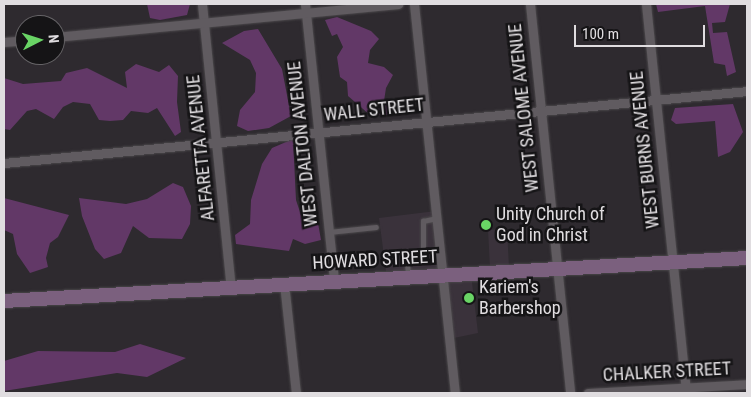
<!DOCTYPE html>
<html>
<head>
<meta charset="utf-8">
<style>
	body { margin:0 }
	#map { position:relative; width:751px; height:397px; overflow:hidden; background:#2e2a2f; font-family:"Roboto Condensed",sans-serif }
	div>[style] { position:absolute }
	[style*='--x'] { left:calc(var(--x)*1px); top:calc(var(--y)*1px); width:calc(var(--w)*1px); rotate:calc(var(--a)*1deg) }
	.built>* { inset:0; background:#3a323b; transform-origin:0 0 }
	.green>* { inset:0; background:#623867 }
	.roads { filter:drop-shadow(0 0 1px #4b484b) drop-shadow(0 0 1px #4b484b) }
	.service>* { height:4.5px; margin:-2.25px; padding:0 2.25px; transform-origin:2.25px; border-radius:2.25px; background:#605b60 }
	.minor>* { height:9px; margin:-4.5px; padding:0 4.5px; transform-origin:4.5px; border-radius:4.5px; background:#605b60 }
	.secondary>* { height:14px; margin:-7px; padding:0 7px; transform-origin:7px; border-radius:7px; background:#7b607e }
	.dots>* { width:14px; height:14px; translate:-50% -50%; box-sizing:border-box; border:2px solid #151416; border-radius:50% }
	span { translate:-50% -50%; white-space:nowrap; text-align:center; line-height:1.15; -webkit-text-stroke:5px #151416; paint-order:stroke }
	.street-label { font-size:18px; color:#e0dde0 }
	.poi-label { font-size:18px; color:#e0dde0 }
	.left { translate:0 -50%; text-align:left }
	.frame { position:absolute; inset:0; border:5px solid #e0dde0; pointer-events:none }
	.north { position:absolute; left:15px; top:15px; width:50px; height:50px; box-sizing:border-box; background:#151416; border:1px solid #666467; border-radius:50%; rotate:85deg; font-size:14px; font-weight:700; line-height:20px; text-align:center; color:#e0dde0 }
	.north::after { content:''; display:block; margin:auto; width:18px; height:22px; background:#69d465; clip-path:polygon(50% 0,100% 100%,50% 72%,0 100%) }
	.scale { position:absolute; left:574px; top:25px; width:131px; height:22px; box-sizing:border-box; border:2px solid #e0dde0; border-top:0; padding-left:6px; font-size:15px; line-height:18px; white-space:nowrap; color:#e0dde0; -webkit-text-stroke:4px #151416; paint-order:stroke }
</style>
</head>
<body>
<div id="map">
	<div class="built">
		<div style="clip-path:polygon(436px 211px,442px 276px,471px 274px,478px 333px,449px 339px,442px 276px,387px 279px,379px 218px)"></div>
		<div style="left:507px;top:229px;width:43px;height:19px;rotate:87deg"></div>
	</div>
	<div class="green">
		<div style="clip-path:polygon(147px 4px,190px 4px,187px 15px,160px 20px,150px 18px)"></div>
		<div style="clip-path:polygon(656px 4px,730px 4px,725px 22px,712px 23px,713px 33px,727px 32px,736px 72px,727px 76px,725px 65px,714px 63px,705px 6px,658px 12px)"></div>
		<div style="clip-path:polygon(337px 17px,371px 31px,379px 39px,370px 50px,368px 63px,384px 67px,393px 75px,386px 88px,384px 101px,403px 109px,398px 115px,370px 115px,348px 96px,347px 82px,340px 77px,337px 57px,343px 47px,337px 34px,332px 36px,325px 20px)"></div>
		<div style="clip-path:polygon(258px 29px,282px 69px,291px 116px,269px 128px,248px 131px,237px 126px,240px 110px,255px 92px,256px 73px,250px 60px,222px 43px,244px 31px)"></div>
		<div style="clip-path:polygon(136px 64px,159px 72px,169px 65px,178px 76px,177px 102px,181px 132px,175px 136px,157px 108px,148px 113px,131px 111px,123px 120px,110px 121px,99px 120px,90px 104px,73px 102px,63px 107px,54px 119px,36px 109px,27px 111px,10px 130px,4px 129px,4px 78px,23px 84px,61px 81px,66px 73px,87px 68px,127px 88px,125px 72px)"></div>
		<div style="clip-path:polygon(733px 104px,743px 132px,730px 152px,718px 157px,715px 121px,676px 124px,671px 120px,675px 108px)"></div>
		<div style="clip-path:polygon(293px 139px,296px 200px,300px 212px,318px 223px,321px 240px,305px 244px,293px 239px,289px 251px,236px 244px,235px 235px,250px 224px,251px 200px,262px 164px,272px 148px)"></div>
		<div style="clip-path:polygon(173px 183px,183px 187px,191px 206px,190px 224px,182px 239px,149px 238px,133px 226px,121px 253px,104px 259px,95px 249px,82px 216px,79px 198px,126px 204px,147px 199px)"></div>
		<div style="clip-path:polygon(4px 198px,69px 215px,58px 237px,50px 243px,46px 258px,48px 267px,30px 273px,17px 254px,13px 234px,4px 230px)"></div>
		<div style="clip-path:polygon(140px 344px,186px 358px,147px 377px,117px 373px,4px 391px,4px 361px,38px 351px,115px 352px)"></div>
	</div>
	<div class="roads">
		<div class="service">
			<div style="--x:329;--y:232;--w:47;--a:-6.1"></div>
			<div style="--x:408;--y:277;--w:15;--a:-94"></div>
			<div style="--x:407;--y:262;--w:17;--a:-24"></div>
			<div style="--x:423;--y:255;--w:34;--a:-90"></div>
			<div style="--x:423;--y:221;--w:14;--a:-12"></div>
		</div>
		<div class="minor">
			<div style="--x:202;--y:4;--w:285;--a:84.2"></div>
			<div style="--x:305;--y:4;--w:278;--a:84"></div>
			<div style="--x:414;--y:4;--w:391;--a:84"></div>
			<div style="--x:530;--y:4;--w:391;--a:84.1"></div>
			<div style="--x:646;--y:4;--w:391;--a:84.1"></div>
			<div style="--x:55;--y:37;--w:345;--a:-5.5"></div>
			<div style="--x:4;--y:42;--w:21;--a:-5"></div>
			<div style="--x:4;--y:163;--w:746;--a:-5.53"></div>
			<div style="--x:284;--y:283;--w:111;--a:83.8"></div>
			<div style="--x:588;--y:393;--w:159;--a:-3.2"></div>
		</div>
		<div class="secondary">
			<div style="--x:4;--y:301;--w:744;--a:-3.31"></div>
		</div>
	</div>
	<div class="dots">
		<div style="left:486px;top:225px;background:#69d465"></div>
		<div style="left:469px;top:298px;background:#69d465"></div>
	</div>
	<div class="street-label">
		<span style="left:524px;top:108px;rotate:-96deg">WEST SALOME AVENUE</span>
		<span style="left:374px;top:110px;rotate:-6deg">WALL STREET</span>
		<span style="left:303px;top:144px;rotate:-96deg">WEST DALTON AVENUE</span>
		<span style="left:201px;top:148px;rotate:-96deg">ALFARETTA AVENUE</span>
		<span style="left:645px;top:150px;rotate:-96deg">WEST BURNS AVENUE</span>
		<span style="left:375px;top:260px;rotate:-3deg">HOWARD STREET</span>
		<span style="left:667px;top:372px;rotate:-3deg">CHALKER STREET</span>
	</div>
	<div class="poi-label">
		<span class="left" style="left:496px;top:225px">Unity Church of<br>God in Christ</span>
		<span class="left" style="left:479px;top:298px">Kariem's<br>Barbershop</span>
	</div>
	<div class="frame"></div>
	<div class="north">N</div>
	<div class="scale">100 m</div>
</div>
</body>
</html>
